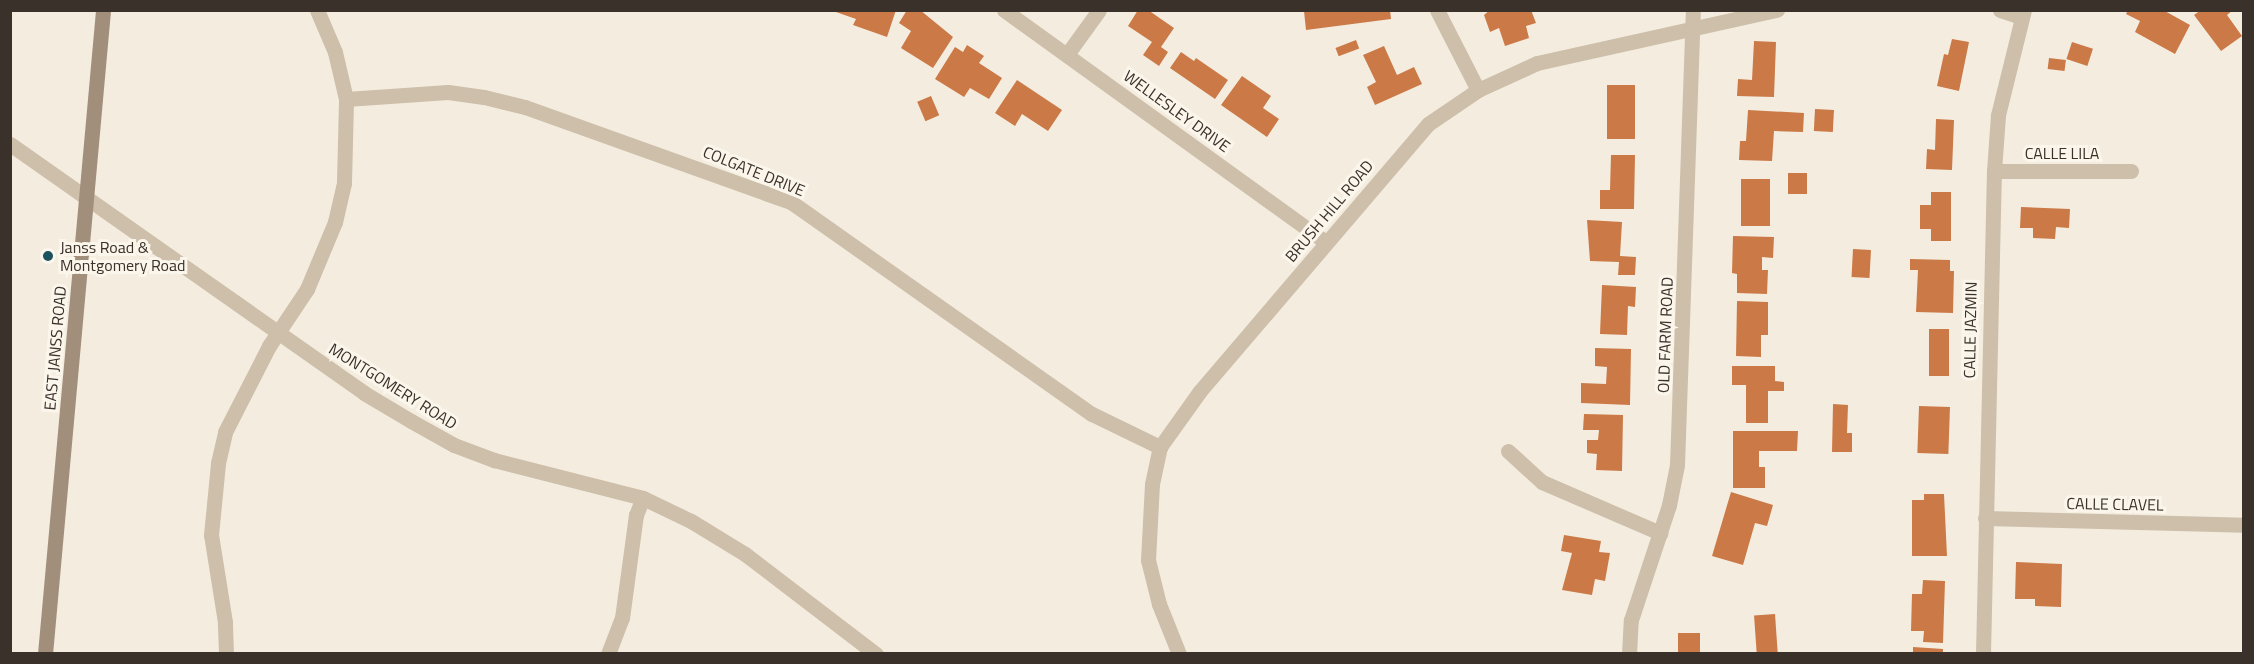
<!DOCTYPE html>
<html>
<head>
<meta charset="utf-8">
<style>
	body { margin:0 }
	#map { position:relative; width:2254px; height:664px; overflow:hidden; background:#f4eddf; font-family:"Titillium Web",sans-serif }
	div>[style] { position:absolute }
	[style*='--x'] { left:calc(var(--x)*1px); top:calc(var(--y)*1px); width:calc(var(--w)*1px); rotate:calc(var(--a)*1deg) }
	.building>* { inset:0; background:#cb7946; transform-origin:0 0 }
	.street>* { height:15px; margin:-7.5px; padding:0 7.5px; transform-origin:7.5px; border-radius:7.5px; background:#cdbfaa }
	.secondary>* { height:15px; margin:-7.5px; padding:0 7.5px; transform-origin:7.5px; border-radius:7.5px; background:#a18e7b }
	.dots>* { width:16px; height:16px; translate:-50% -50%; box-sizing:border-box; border:3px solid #fbf6ec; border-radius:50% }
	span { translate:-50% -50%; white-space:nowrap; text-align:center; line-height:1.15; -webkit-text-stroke:6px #fbf6ec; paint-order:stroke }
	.street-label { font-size:16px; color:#3a312a }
	.poi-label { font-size:16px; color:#3a312a }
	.left { translate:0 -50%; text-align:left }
	.frame { position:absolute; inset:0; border:12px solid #3a312a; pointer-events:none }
</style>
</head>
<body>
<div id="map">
	<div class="building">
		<div style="clip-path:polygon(896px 10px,887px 37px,853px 25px,856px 19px,833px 11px)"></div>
		<div style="clip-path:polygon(907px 10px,920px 10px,953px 37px,933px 68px,901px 48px,911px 31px,899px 23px)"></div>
		<div style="clip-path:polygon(1138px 10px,1148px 10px,1174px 28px,1161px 47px,1168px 52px,1159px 66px,1143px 55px,1152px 42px,1128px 26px)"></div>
		<div style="clip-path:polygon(1390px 10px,1391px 19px,1306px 30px,1304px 11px)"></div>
		<div style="clip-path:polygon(1490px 10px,1531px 10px,1536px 23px,1526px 26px,1529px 38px,1505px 46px,1499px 28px,1490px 32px,1484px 15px)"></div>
		<div style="clip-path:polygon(2128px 10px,2163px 10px,2190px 25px,2175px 54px,2135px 32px,2140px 21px,2126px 14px)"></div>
		<div style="clip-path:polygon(2201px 10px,2233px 10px,2227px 15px,2242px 36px,2221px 51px,2194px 15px)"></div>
		<div style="clip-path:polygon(1952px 39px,1969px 42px,1959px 91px,1937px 86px,1944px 54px,1948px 55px)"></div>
		<div style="left:1356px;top:40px;width:9px;height:22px;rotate:69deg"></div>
		<div style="clip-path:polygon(1754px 41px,1776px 42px,1774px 97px,1737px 96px,1738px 79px,1752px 80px)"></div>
		<div style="left:2072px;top:42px;width:22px;height:18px;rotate:18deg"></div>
		<div style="clip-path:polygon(967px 45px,984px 56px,979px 63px,1002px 78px,989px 99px,970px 88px,964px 97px,935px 79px,955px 47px,963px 52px)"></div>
		<div style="clip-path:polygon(1384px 46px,1397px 75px,1414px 67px,1422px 84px,1375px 105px,1367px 87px,1376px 82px,1363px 55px)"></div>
		<div style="clip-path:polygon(1181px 52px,1194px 61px,1196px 58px,1228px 80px,1215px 99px,1170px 68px)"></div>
		<div style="left:2049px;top:58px;width:17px;height:11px;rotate:7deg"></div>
		<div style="clip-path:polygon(1242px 76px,1271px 96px,1263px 108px,1279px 119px,1267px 137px,1221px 105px)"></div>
		<div style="clip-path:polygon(1017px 80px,1062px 110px,1048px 131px,1022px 114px,1015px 126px,995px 113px)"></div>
		<div style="left:1607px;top:85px;width:28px;height:54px"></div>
		<div style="left:931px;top:96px;width:21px;height:15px;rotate:67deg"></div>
		<div style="left:1815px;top:109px;width:19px;height:22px;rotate:3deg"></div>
		<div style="clip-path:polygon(1748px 110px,1804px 113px,1803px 132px,1774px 131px,1772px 161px,1739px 160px,1740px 141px,1746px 141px)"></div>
		<div style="clip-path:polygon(1936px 119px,1954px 120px,1952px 170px,1926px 169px,1927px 149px,1935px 150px)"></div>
		<div style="clip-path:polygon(1611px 155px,1635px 155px,1634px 209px,1600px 209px,1600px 190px,1610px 190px)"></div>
		<div style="left:1788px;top:173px;width:19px;height:21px"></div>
		<div style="left:1741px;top:179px;width:29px;height:47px"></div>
		<div style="clip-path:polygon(1931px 192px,1951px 192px,1951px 241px,1931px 241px,1931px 229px,1920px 229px,1920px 205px,1931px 205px)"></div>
		<div style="clip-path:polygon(2021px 207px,2070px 209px,2069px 228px,2056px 227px,2055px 239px,2033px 238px,2033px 228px,2020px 228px)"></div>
		<div style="clip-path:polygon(1587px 220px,1622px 222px,1620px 256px,1636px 257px,1635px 275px,1618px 275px,1619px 262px,1590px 261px)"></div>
		<div style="clip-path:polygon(1733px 236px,1774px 237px,1773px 258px,1762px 257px,1762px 270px,1768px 270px,1767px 294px,1737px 293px,1737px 274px,1732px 273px)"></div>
		<div style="left:1853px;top:249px;width:18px;height:28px;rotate:3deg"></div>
		<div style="clip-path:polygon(1910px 259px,1950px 260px,1950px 271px,1954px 271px,1953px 313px,1916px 312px,1918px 270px,1910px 270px)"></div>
		<div style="clip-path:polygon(1602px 285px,1636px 287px,1635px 307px,1628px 306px,1627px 335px,1600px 334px)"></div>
		<div style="clip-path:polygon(1737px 301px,1768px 302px,1768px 335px,1761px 335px,1761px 357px,1736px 356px)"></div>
		<div style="left:1929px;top:329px;width:20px;height:47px"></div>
		<div style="clip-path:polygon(1595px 348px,1631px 349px,1630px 405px,1581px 403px,1581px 383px,1606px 384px,1607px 367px,1595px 366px)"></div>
		<div style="clip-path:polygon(1732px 366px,1775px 366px,1775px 381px,1784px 382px,1784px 391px,1768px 391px,1768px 423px,1746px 423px,1746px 385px,1732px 385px)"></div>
		<div style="clip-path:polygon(1833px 404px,1848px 405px,1847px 433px,1852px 433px,1852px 452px,1832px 452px)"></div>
		<div style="left:1919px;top:406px;width:31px;height:47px;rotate:2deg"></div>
		<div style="clip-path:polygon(1584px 414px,1623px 415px,1622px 471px,1596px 470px,1597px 454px,1587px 453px,1587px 440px,1598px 440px,1599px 430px,1583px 430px)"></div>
		<div style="clip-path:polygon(1733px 431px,1798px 431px,1797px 451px,1759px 451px,1759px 467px,1765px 467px,1765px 488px,1733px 488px)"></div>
		<div style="clip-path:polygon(1731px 492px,1773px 505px,1767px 526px,1755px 523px,1743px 565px,1712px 556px)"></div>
		<div style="clip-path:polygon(1924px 494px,1944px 494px,1947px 556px,1912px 556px,1912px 500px,1924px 500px)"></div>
		<div style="clip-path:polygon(1564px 535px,1601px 541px,1599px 552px,1610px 553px,1605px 581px,1595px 579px,1592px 595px,1562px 590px,1572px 553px,1561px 551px)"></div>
		<div style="clip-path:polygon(2016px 562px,2062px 564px,2061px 607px,2035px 606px,2035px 599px,2015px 599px)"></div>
		<div style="clip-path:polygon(1923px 580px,1945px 581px,1943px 643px,1923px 642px,1924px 631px,1911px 631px,1912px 594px,1922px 594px)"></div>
		<div style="left:1775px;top:614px;width:40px;height:21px;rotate:86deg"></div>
		<div style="left:1678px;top:633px;width:22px;height:21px"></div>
		<div style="clip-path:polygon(1913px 647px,1943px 649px,1943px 654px,1913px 654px)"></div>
	</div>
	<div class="street">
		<div style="--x:1004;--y:10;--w:397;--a:35.8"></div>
		<div style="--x:1437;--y:10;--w:90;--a:62.9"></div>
		<div style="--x:2000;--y:10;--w:23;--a:18"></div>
		<div style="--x:1068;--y:53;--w:53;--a:-54.2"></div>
		<div style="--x:346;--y:99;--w:102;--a:-3.9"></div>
		<div style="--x:448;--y:92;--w:36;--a:8"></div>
		<div style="--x:484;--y:97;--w:42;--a:13.7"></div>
		<div style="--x:525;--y:107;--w:282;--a:19.7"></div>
		<div style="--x:791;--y:202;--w:368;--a:35.2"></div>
		<div style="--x:1092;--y:414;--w:76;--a:25.9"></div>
		<div style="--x:10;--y:144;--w:433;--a:35.1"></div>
		<div style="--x:364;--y:393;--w:55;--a:30.8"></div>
		<div style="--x:411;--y:421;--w:49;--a:29.2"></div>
		<div style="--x:454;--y:445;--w:43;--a:20.6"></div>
		<div style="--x:494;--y:460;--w:154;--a:14.3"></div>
		<div style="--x:643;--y:498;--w:53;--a:25.6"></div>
		<div style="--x:691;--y:521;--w:63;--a:31.4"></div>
		<div style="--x:745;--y:554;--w:165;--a:37.4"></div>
		<div style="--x:1994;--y:171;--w:137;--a:0"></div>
		<div style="--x:1508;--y:451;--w:46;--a:42.4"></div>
		<div style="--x:1542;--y:482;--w:129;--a:23.4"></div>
		<div style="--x:1985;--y:518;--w:259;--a:1.5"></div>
		<div style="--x:226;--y:654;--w:32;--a:-92"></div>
		<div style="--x:225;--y:622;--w:88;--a:-99.1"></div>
		<div style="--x:211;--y:535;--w:72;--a:-84.4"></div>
		<div style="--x:218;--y:463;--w:32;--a:-77"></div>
		<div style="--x:225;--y:432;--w:97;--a:-62.9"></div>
		<div style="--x:269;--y:346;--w:69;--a:-56.3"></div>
		<div style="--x:307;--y:289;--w:73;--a:-67.3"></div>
		<div style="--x:335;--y:222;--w:40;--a:-77"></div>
		<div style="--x:344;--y:183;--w:84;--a:-88.6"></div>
		<div style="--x:346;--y:99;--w:48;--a:-103.2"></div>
		<div style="--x:335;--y:52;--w:46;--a:-113.2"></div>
		<div style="--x:608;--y:654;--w:39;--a:-69"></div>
		<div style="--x:622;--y:618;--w:104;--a:-82.3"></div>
		<div style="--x:636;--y:515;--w:18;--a:-68"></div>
		<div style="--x:1179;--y:654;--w:54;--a:-111.8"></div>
		<div style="--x:1159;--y:604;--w:45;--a:-104"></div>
		<div style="--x:1148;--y:560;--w:76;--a:-87"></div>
		<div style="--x:1152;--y:484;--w:38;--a:-78"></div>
		<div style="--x:1160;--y:447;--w:69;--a:-54.5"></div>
		<div style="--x:1200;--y:391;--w:351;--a:-49.5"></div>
		<div style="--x:1428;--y:124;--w:60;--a:-34.2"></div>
		<div style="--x:1478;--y:90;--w:65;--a:-24.6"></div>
		<div style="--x:1537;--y:63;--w:246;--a:-12.5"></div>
		<div style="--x:1629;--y:654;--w:34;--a:-87"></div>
		<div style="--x:1631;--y:620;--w:121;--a:-71.7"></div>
		<div style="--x:1669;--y:505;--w:41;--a:-78.7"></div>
		<div style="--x:1677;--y:465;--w:455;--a:-88"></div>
		<div style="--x:1983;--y:654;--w:483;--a:-88.7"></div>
		<div style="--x:1994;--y:171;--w:56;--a:-85.9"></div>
		<div style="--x:1998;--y:115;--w:108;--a:-76.1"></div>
	</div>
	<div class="secondary">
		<div style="--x:45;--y:654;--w:647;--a:-84.85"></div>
	</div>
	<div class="dots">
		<div style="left:48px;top:256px;background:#1d515e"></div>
	</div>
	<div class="street-label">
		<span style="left:1177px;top:111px;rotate:36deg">WELLESLEY DRIVE</span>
		<span style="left:2062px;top:153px">CALLE LILA</span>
		<span style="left:754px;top:171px;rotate:22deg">COLGATE DRIVE</span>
		<span style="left:1329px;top:211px;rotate:-50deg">BRUSH HILL ROAD</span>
		<span style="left:1970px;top:330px;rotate:-89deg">CALLE JAZMIN</span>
		<span style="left:1665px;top:335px;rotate:-88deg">OLD FARM ROAD</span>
		<span style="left:55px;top:348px;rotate:-85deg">EAST JANSS ROAD</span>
		<span style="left:393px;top:386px;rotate:32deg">MONTGOMERY ROAD</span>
		<span style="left:2115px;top:504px;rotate:1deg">CALLE CLAVEL</span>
	</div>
	<div class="poi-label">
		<span class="left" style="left:60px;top:256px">Janss Road &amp;<br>Montgomery Road</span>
	</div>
	<div class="frame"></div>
</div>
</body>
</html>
